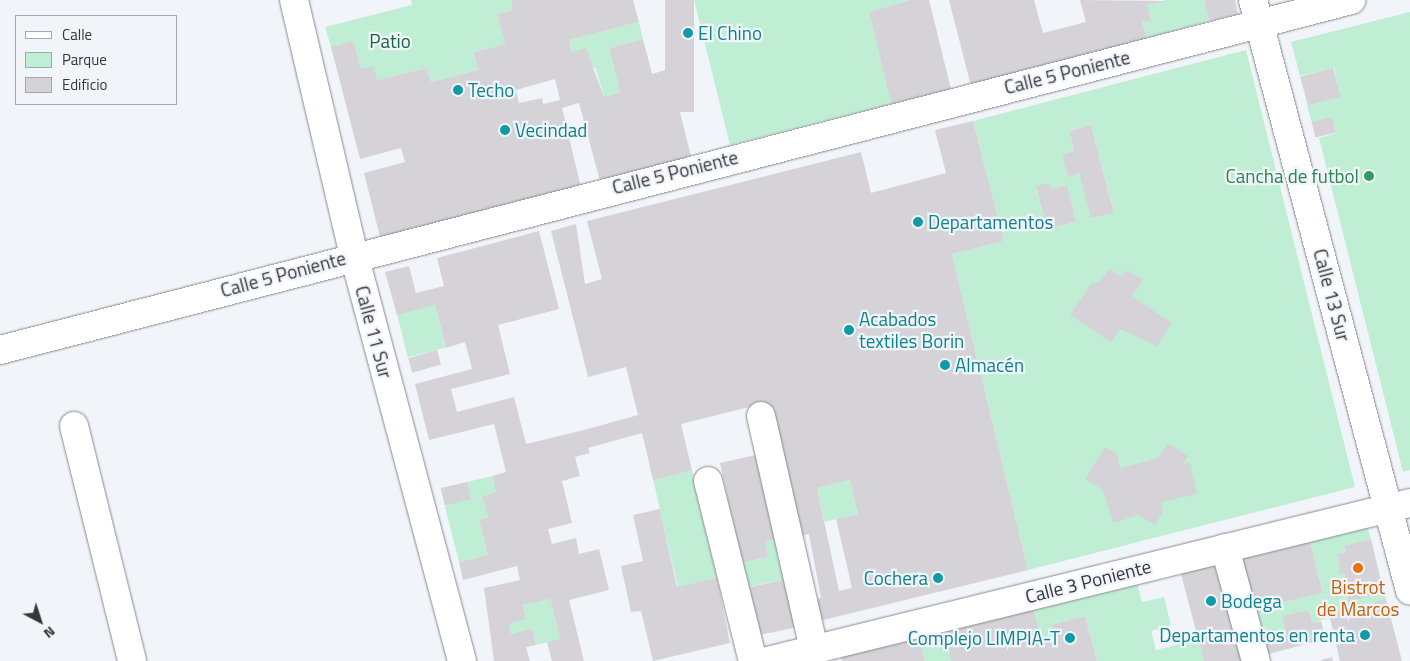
<!DOCTYPE html>
<html>
<head>
<meta charset="utf-8">
<style>
	body { margin:0 }
	#map { position:relative; width:1410px; height:661px; overflow:hidden; background:#f1f5f9; font-family:"Titillium Web",sans-serif }
	div>[style] { position:absolute }
	[style*='--x'] { left:calc(var(--x)*1px); top:calc(var(--y)*1px); width:calc(var(--w)*1px); rotate:calc(var(--a)*1deg) }
	.green>* { inset:0; background:#c0eed4; transform-origin:0 0 }
	.building>* { inset:0; background:#d5d3d8; transform-origin:0 0 }
	.roads { filter:drop-shadow(0 0 1px #878b8e) drop-shadow(0 0 1px #878b8e) }
	.minor>* { height:28px; margin:-14px; padding:0 14px; transform-origin:14px; border-radius:14px; background:#fff }
	.dots>* { width:14px; height:14px; translate:-50% -50%; box-sizing:border-box; border:2px solid #f1f5f9; border-radius:50% }
	span { translate:-50% -50%; white-space:nowrap; text-align:center; line-height:1.15; -webkit-text-stroke:4.5px #f1f5f9; paint-order:stroke }
	.culture-label { font-size:19px; color:#0d838f }
	.left { translate:0 -50%; text-align:left }
	.right { translate:-100% -50%; text-align:right }
	.park-label { font-size:19px; color:#1b6343 }
	.street-label { font-size:19px; color:#353738 }
	.leisure-label { font-size:19px; color:#27864d }
	.food-label { font-size:19px; color:#c56008 }
	.legend { position:absolute; left:15px; top:15px; width:162px; height:90px; box-sizing:border-box; background:#f1f5f9; border:1px solid #a6a9ac; margin:0; padding:6px 9px; list-style:none; font-size:15px; color:#353738 }
	.legend li { display:flex; align-items:center; gap:10px; height:25px }
	.legend b { width:25px; border:1px solid #a6a9ac }
	.north { position:absolute; left:15px; top:596px; width:50px; height:50px; -webkit-text-stroke:4px #f1f5f9; paint-order:stroke; rotate:140deg; font-size:14px; font-weight:700; line-height:20px; text-align:center; color:#353738 }
	.north::after { content:''; display:block; margin:auto; width:18px; height:22px; background:#353738; clip-path:polygon(50% 0,100% 100%,50% 72%,0 100%) }
</style>
</head>
<body>
<div id="map">
	<div class="green">
		<div style="clip-path:polygon(411px 0,511px 0,513px 10px,497px 14px,505px 44px,473px 52px,478px 70px,431px 82px,427px 68px,377px 80px,361px 69px,353px 42px,331px 47px,325px 27px,412px 5px)"></div>
		<div style="clip-path:polygon(694px 0,910px 0,869px 12px,891px 104px,730px 145px)"></div>
		<div style="clip-path:polygon(1167px 0,1204px 0,1209px 21px,1147px 38px,1142px 22px,1147px 5px)"></div>
		<div style="clip-path:polygon(1410px 12px,1410px 470px,1403px 472px,1319px 138px,1336px 133px,1332px 118px,1312px 123px,1307px 106px,1340px 97px,1334px 68px,1300px 76px,1291px 42px)"></div>
		<div style="clip-path:polygon(639px 22px,643px 39px,609px 48px,620px 92px,604px 97px,596px 69px,572px 52px,569px 40px)"></div>
		<div style="clip-path:polygon(evenodd,1246px 50px,1355px 487px,1028px 570px,952px 254px,1004px 241px,973px 121px,1246px 50px,1091px 125px,1114px 212px,1092px 218px,1079px 173px,1068px 176px,1063px 154px,1074px 151px,1069px 131px,1091px 125px,1246px 50px,1048px 183px,1051px 189px,1067px 185px,1076px 222px,1047px 229px,1036px 187px,1048px 183px)"></div>
		<div style="left:435px;top:305px;width:44px;height:39px;rotate:76deg"></div>
		<div style="left:692px;top:470px;width:111px;height:40px;rotate:77deg"></div>
		<div style="clip-path:polygon(492px 476px,496px 492px,482px 496px,488px 517px,479px 520px,488px 555px,459px 562px,445px 507px,467px 482px)"></div>
		<div style="left:850px;top:480px;width:35px;height:34px;rotate:77deg"></div>
		<div style="clip-path:polygon(1367px 526px,1371px 539px,1344px 547px,1346px 552px,1338px 554px,1339px 573px,1344px 573px,1346px 584px,1334px 587px,1337px 597px,1347px 595px,1349px 602px,1384px 593px,1386px 599px,1312px 623px,1309px 610px,1283px 616px,1286px 632px,1275px 635px,1273px 628px,1259px 631px,1253px 610px,1323px 592px,1310px 541px)"></div>
		<div style="clip-path:polygon(780px 539px,788px 579px,747px 587px,742px 563px,768px 557px,765px 542px)"></div>
		<div style="clip-path:polygon(1135px 575px,1142px 602px,1164px 597px,1171px 625px,1151px 631px,1156px 650px,1198px 639px,1204px 661px,1097px 661px,1085px 616px,1053px 625px,1055px 636px,1042px 640px,1031px 601px)"></div>
		<div style="clip-path:polygon(550px 599px,560px 639px,536px 645px,532px 628px,511px 634px,509px 624px,526px 619px,523px 605px)"></div>
		<div style="clip-path:polygon(942px 625px,951px 661px,925px 661px,917px 631px)"></div>
	</div>
	<div class="building">
		<div style="clip-path:polygon(evenodd,511px 0,633px 0,639px 22px,569px 40px,572px 52px,586px 48px,604px 97px,620px 92px,609px 48px,643px 39px,652px 74px,669px 69px,691px 156px,600px 181px,579px 103px,562px 108px,581px 187px,380px 237px,364px 173px,405px 162px,401px 148px,360px 159px,331px 47px,353px 41px,361px 69px,374px 66px,377px 80px,427px 68px,431px 82px,478px 70px,473px 52px,505px 44px,497px 14px,513px 10px,511px 0,555px 79px,560px 100px,543px 104px,542px 98px,519px 103px,516px 90px,555px 79px)"></div>
		<div style="left:665px;top:0;width:29px;height:112px"></div>
		<div style="clip-path:polygon(910px 0,929px 0,951px 89px,891px 104px,869px 12px)"></div>
		<div style="clip-path:polygon(949px 0,1034px 0,1043px 33px,1086px 22px,1080px 0,1165px 1px,1147px 5px,1151px 20px,1142px 22px,1147px 38px,971px 86px)"></div>
		<div style="clip-path:polygon(1204px 0,1235px 0,1238px 14px,1209px 21px)"></div>
		<div style="left:1333px;top:68px;width:30px;height:34px;rotate:75deg"></div>
		<div style="left:1332px;top:117px;width:16px;height:21px;rotate:76deg"></div>
		<div style="clip-path:polygon(evenodd,973px 121px,1004px 241px,952px 254px,1028px 570px,815px 622px,811px 600px,821px 598px,809px 534px,797px 537px,765px 403px,681px 424px,692px 470px,653px 480px,642px 433px,588px 448px,590px 453px,575px 457px,580px 476px,562px 481px,572px 523px,548px 529px,552px 544px,576px 538px,579px 554px,599px 549px,609px 590px,569px 600px,584px 661px,552px 661px,547px 642px,560px 639px,550px 599px,523px 605px,526px 619px,509px 624px,511px 634px,532px 628px,536px 645px,526px 647px,530px 661px,494px 661px,484px 588px,520px 580px,517px 566px,463px 580px,459px 562px,488px 555px,479px 520px,488px 517px,482px 496px,496px 492px,492px 476px,506px 472px,494px 424px,429px 440px,415px 384px,472px 369px,465px 342px,446px 348px,435px 305px,397px 315px,385px 272px,409px 266px,416px 293px,444px 286px,437px 258px,539px 231px,559px 309px,498px 325px,510px 374px,451px 389px,457px 412px,514px 397px,526px 444px,584px 430px,638px 415px,626px 367px,588px 377px,551px 231px,576px 224px,585px 284px,602px 279px,587px 221px,861px 152px,871px 193px,946px 173px,935px 130px,973px 121px,850px 480px,858px 514px,836px 519px,852px 588px,839px 591px,817px 488px,850px 480px)"></div>
		<div style="clip-path:polygon(1091px 125px,1114px 213px,1091px 218px,1079px 173px,1068px 177px,1062px 154px,1074px 151px,1069px 131px)"></div>
		<div style="clip-path:polygon(1049px 183px,1051px 189px,1067px 185px,1076px 222px,1047px 229px,1036px 186px)"></div>
		<div style="clip-path:polygon(1109px 268px,1122px 277px,1127px 270px,1143px 280px,1132px 296px,1172px 323px,1157px 346px,1120px 329px,1111px 342px,1070px 315px,1091px 284px,1101px 281px)"></div>
		<div style="left:437px;top:350px;width:15px;height:30px;rotate:74deg"></div>
		<div style="clip-path:polygon(1168px 443px,1188px 456px,1183px 464px,1190px 463px,1197px 494px,1161px 502px,1163px 511px,1155px 525px,1139px 515px,1113px 523px,1103px 490px,1085px 479px,1105px 447px,1117px 454px,1120px 468px,1158px 458px)"></div>
		<div style="clip-path:polygon(760px 454px,780px 539px,765px 542px,768px 557px,742px 563px,720px 463px)"></div>
		<div style="left:467px;top:482px;width:18px;height:27px;rotate:77deg"></div>
		<div style="clip-path:polygon(660px 509px,677px 587px,717px 578px,730px 643px,653px 661px,641px 611px,631px 612px,621px 566px,643px 561px,633px 515px)"></div>
		<div style="clip-path:polygon(1371px 539px,1384px 593px,1349px 602px,1347px 595px,1337px 598px,1334px 587px,1346px 584px,1344px 573px,1339px 574px,1338px 554px,1346px 552px,1344px 546px)"></div>
		<div style="left:1310px;top:541px;width:53px;height:77px;rotate:76deg"></div>
		<div style="clip-path:polygon(1222px 552px,1248px 661px,1204px 661px,1178px 563px)"></div>
		<div style="left:788px;top:579px;width:49px;height:42px;rotate:78deg"></div>
		<div style="clip-path:polygon(1386px 599px,1402px 661px,1340px 661px,1329px 614px)"></div>
		<div style="clip-path:polygon(1031px 601px,1042px 640px,1055px 636px,1052px 625px,1085px 616px,1097px 661px,951px 661px,942px 625px)"></div>
		<div style="clip-path:polygon(1309px 610px,1312px 623px,1321px 621px,1325px 639px,1265px 655px,1259px 631px,1274px 628px,1275px 635px,1286px 632px,1282px 616px)"></div>
		<div style="clip-path:polygon(917px 631px,925px 661px,842px 661px,839px 651px)"></div>
		<div style="clip-path:polygon(1332px 657px,1333px 661px,1321px 661px,1321px 660px)"></div>
	</div>
	<div class="roads">
		<div class="minor">
			<div style="--x:294;--y:0;--w:262;--a:76.8"></div>
			<div style="--x:354;--y:255;--w:420;--a:75.1"></div>
			<div style="--x:1253;--y:0;--w:611;--a:75.12"></div>
			<div style="--x:0;--y:350;--w:1396;--a:-14.52"></div>
			<div style="--x:761;--y:416;--w:239;--a:77.2"></div>
			<div style="--x:74;--y:426;--w:242;--a:76.1"></div>
			<div style="--x:708;--y:481;--w:186;--a:76"></div>
			<div style="--x:1225;--y:548;--w:117;--a:74.7"></div>
			<div style="--x:767;--y:661;--w:662;--a:-13.81"></div>
		</div>
	</div>
	<div class="dots">
		<div style="left:688px;top:33px;background:#0f9aa8"></div>
		<div style="left:458px;top:90px;background:#0f9aa8"></div>
		<div style="left:505px;top:130px;background:#0f9aa8"></div>
		<div style="left:1369px;top:176px;background:#2e9e5b"></div>
		<div style="left:918px;top:222px;background:#0f9aa8"></div>
		<div style="left:849px;top:330px;background:#0f9aa8"></div>
		<div style="left:945px;top:365px;background:#0f9aa8"></div>
		<div style="left:1358px;top:568px;background:#e8710a"></div>
		<div style="left:938px;top:578px;background:#0f9aa8"></div>
		<div style="left:1211px;top:601px;background:#0f9aa8"></div>
		<div style="left:1365px;top:635px;background:#0f9aa8"></div>
		<div style="left:1070px;top:638px;background:#0f9aa8"></div>
	</div>
	<div class="culture-label">
		<span class="left" style="left:698px;top:33px">El Chino</span>
		<span class="left" style="left:468px;top:90px">Techo</span>
		<span class="left" style="left:515px;top:130px">Vecindad</span>
		<span class="left" style="left:928px;top:222px">Departamentos</span>
		<span class="left" style="left:859px;top:330px">Acabados<br>textiles Borin</span>
		<span class="left" style="left:955px;top:365px">Almacén</span>
		<span class="right" style="left:928px;top:578px">Cochera</span>
		<span class="left" style="left:1221px;top:601px">Bodega</span>
		<span class="right" style="left:1355px;top:635px">Departamentos en renta</span>
		<span class="right" style="left:1060px;top:638px">Complejo LIMPIA-T</span>
	</div>
	<div class="park-label">
		<span style="left:390px;top:41px">Patio</span>
	</div>
	<div class="street-label">
		<span style="left:1067px;top:72px;rotate:-14deg">Calle 5 Poniente</span>
		<span style="left:675px;top:172px;rotate:-14deg">Calle 5 Poniente</span>
		<span style="left:283px;top:274px;rotate:-15deg">Calle 5 Poniente</span>
		<span style="left:1332px;top:295px;rotate:75deg">Calle 13 Sur</span>
		<span style="left:374px;top:332px;rotate:75deg">Calle 11 Sur</span>
		<span style="left:1088px;top:581px;rotate:-14deg">Calle 3 Poniente</span>
	</div>
	<div class="leisure-label">
		<span class="right" style="left:1359px;top:176px">Cancha de futbol</span>
	</div>
	<div class="food-label">
		<span style="left:1358px;top:598px">Bistrot<br>de Marcos</span>
	</div>
	<ul class="legend">
	<li><b style="height:6px;background:#fff"></b>Calle</li>
	<li><b style="height:14px;background:#c0eed4"></b>Parque</li>
	<li><b style="height:14px;background:#d5d3d8"></b>Edificio</li>
	</ul>
	<div class="north">N</div>
</div>
</body>
</html>
